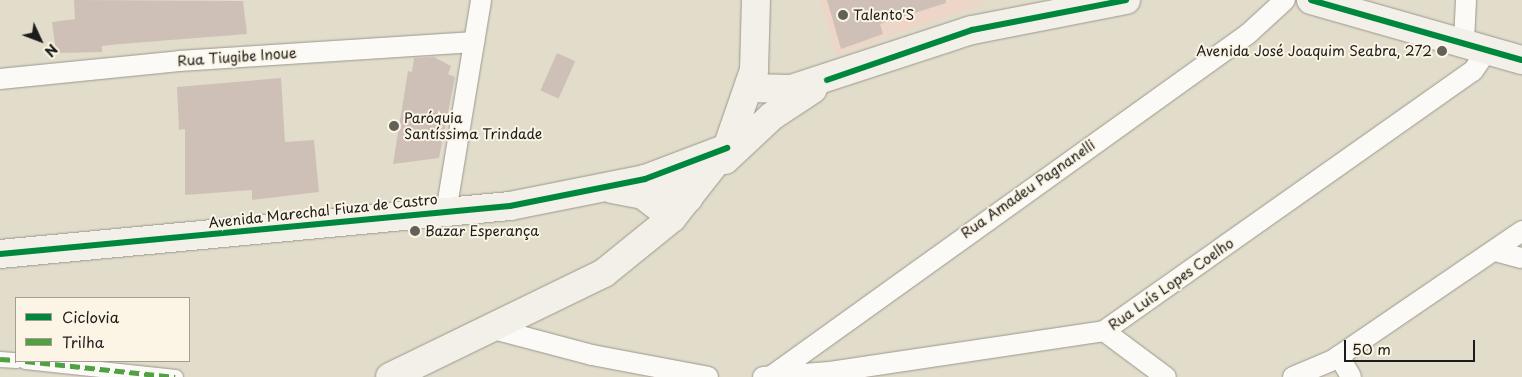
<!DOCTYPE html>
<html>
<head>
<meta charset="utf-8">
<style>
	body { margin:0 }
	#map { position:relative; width:1522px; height:377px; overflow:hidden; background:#e2ddcb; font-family:"Playpen Sans",sans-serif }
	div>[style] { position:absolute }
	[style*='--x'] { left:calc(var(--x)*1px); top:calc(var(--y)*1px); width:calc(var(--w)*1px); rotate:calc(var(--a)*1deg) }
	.built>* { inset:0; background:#edd6c8 }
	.building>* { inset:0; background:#cec0b6; transform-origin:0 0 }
	.roads { filter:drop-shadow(0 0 1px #9a988d) drop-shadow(0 0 1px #9a988d) }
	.pedestrian>* { height:15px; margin:-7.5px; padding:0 7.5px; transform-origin:7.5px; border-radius:7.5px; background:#fbfaf7 }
	.minor>* { height:20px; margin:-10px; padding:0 10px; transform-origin:10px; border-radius:10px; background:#fbfaf7 }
	.secondary>* { height:28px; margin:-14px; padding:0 14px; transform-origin:14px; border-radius:14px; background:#f3f0e9 }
	.quiet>* { height:5px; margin-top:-2.5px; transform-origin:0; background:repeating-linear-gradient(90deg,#4fa141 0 10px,transparent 0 15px) }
	.cycleway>* { height:6px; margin:-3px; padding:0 3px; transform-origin:3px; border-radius:3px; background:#00873e }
	.dots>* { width:14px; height:14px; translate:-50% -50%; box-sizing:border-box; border:2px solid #fcf5e5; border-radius:50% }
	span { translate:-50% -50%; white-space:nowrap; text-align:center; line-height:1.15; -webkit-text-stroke:4px #fcf5e5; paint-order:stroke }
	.poi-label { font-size:14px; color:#1c1c1c }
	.left { translate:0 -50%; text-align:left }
	.right { translate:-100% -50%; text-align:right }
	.street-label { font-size:14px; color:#1c1c1c }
	.legend { position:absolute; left:15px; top:297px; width:175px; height:65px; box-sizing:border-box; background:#fcf5e5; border:1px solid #a29e95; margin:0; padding:6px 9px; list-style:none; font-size:15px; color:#1c1c1c }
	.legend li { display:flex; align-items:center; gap:10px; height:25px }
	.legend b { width:25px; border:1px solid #a29e95 }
	.north { position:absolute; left:15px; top:15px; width:50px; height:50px; -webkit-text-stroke:4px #fcf5e5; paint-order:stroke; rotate:133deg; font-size:14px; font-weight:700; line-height:20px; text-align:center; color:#1c1c1c }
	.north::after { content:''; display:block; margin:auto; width:18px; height:22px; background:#1c1c1c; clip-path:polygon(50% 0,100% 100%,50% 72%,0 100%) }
	.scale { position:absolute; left:1344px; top:340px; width:131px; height:22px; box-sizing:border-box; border:2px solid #1c1c1c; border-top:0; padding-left:6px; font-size:15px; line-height:18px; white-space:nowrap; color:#1c1c1c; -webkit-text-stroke:4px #fcf5e5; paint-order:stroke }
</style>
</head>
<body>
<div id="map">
	<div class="built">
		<div style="clip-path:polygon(820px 0,983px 0,984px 4px,836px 55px)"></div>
	</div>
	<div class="building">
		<div style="clip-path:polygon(74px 0,243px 1px,247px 34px,120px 44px,102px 46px,102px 52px,56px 53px,52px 22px,75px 19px)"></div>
		<div style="clip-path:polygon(827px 0,946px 0,946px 3px,880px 24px,883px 34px,841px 49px)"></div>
		<div style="left:557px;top:53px;width:20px;height:41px;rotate:24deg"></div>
		<div style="clip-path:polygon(434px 57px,451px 66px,448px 74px,455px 77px,439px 158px,393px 164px,408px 71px,412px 72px,414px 58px)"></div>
		<div style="clip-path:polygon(281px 78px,285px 142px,314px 140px,319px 192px,252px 200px,252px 190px,185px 195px,185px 129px,179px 130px,177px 87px)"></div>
	</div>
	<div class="roads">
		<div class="pedestrian">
			<div style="--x:0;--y:359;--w:16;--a:4"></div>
			<div style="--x:25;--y:361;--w:151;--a:6.1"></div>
		</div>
		<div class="minor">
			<div style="--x:1464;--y:41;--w:41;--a:-87.2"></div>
			<div style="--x:0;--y:79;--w:180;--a:-5.7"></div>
			<div style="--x:179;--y:61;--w:296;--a:-3.7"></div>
			<div style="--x:446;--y:212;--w:215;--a:-80.6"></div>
			<div style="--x:1495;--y:251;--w:28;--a:15"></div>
			<div style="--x:490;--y:328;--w:106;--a:14.8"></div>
			<div style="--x:592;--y:355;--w:118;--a:10.7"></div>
			<div style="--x:1104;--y:331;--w:77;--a:36.6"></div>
			<div style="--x:1339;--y:356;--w:24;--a:60"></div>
			<div style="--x:763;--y:377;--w:67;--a:-4.3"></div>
			<div style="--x:830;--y:372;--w:277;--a:-8.5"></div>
			<div style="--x:1104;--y:331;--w:451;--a:-35.2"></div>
			<div style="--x:1473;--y:71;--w:27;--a:-56"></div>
			<div style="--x:770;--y:377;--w:588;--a:-35.66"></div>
			<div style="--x:1248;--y:34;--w:50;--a:-42.6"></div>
			<div style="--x:1293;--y:377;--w:43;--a:-23"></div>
			<div style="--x:1333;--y:360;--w:229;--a:-34.3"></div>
		</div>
		<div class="secondary">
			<div style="--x:1311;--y:0;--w:219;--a:15.9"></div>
			<div style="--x:749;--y:88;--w:42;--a:1.4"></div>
			<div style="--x:791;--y:89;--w:190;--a:-18.1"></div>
			<div style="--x:972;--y:30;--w:157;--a:-11"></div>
			<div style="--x:725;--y:160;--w:64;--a:-43.1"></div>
			<div style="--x:772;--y:116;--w:49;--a:-33.4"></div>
			<div style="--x:645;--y:179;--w:88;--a:-20.7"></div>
			<div style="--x:612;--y:189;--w:32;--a:11"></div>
			<div style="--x:643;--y:195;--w:37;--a:38"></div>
			<div style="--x:0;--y:254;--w:512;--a:-5.38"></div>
			<div style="--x:510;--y:206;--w:138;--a:-11.3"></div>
			<div style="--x:645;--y:179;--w:24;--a:12"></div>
			<div style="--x:668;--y:184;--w:25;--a:34"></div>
			<div style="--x:390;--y:377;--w:238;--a:-25.9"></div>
			<div style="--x:604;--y:273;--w:87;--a:-39"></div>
			<div style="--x:672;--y:218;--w:89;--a:-51.8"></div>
			<div style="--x:727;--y:148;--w:83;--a:-70.9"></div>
			<div style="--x:754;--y:70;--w:70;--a:-88.4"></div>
		</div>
	</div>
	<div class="quiet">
		<div style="--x:0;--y:359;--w:16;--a:4"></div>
		<div style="--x:25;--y:361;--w:151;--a:6.1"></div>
	</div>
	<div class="cycleway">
		<div style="--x:1311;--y:0;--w:219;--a:15.9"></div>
		<div style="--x:827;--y:80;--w:153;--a:-19"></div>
		<div style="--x:972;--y:30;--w:157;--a:-11"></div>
		<div style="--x:0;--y:254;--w:512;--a:-5.38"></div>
		<div style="--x:510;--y:206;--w:138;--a:-11.3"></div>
		<div style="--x:645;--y:179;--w:88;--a:-20.7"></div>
	</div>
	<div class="dots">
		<div style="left:843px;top:15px;background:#616059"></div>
		<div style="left:1442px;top:51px;background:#616059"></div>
		<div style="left:394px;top:126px;background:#616059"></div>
		<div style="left:415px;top:231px;background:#616059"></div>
	</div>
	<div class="poi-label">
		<span class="left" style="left:853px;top:15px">Talento'S</span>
		<span class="right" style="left:1432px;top:51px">Avenida José Joaquim Seabra, 272</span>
		<span class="left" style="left:404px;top:126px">Paróquia<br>Santíssima Trindade</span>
		<span class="left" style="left:425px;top:231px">Bazar Esperança</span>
	</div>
	<div class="street-label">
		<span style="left:237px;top:57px;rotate:-4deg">Rua Tiugibe Inoue</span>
		<span style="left:1028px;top:189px;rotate:-35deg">Rua Amadeu Pagnanelli</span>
		<span style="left:323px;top:211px;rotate:-6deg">Avenida Marechal Fiuza de Castro</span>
		<span style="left:1171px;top:284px;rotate:-35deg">Rua Luís Lopes Coelho</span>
	</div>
	<ul class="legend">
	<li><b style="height:6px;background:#00873e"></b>Ciclovia</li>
	<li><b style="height:6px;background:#4fa141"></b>Trilha</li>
	</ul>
	<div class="north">N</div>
	<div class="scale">50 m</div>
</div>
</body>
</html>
